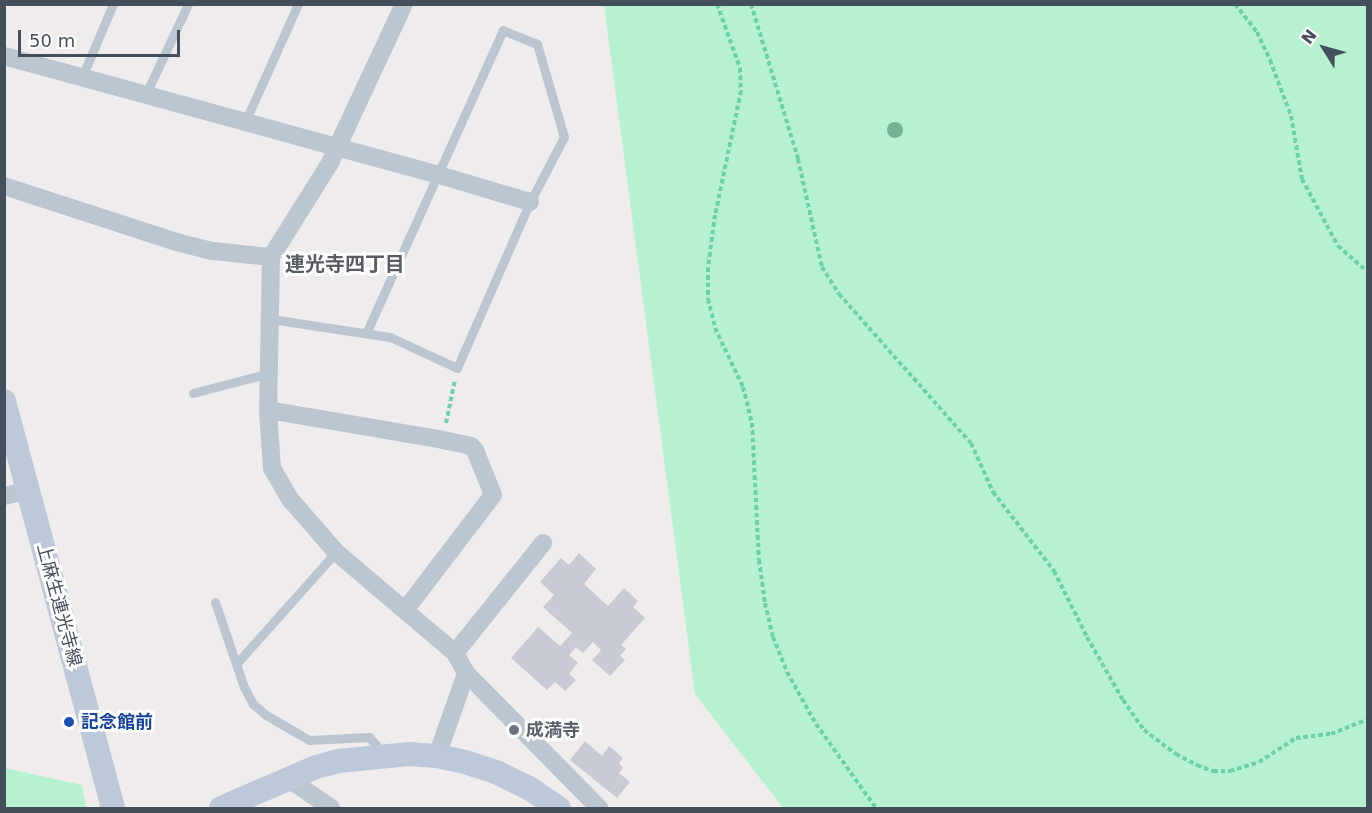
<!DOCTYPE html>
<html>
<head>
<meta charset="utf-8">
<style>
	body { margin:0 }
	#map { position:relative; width:1372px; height:813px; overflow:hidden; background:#f0ecec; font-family:"DejaVu Sans","Noto Sans JP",sans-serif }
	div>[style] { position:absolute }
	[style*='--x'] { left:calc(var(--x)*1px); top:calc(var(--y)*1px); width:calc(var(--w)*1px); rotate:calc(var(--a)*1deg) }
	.green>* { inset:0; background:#b6f2d1 }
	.building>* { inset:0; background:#c8cbd3 }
	.path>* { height:4px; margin-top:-2px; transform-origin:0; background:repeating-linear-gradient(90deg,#6cd2a6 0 4.5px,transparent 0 7.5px) }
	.lane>* { height:9px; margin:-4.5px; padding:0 4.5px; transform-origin:4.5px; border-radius:4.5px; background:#bcc6d0 }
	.street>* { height:18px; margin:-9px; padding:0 9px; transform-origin:9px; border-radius:9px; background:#bcc6d0 }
	.secondary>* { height:24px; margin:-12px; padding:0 12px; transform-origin:12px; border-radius:12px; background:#bdc8d8 }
	.trees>* { width:16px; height:16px; margin:-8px; border-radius:50%; background:#74b296 }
	.dots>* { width:16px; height:16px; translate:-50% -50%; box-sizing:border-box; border:3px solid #fff; border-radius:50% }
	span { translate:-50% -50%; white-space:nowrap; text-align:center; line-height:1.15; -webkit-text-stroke:6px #fff; paint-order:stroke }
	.street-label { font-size:18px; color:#444f5b }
	.transit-label { font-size:18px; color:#164399; font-weight:700 }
	.left { translate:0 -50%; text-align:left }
	.worship-label { font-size:18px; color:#5b616d; font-weight:700 }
	.neighbourhood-label { font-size:20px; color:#595c62; font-weight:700 }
	.frame { position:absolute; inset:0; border:6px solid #444f5b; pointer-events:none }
	.north { position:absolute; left:1294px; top:18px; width:60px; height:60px; -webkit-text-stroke:4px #fff; paint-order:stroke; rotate:307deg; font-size:16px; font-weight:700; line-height:24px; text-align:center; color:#444f5b }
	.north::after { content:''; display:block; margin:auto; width:21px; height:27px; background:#444f5b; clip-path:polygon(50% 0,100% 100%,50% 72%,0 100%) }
	.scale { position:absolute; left:18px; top:30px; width:162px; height:27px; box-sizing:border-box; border:3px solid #444f5b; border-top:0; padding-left:8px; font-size:18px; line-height:21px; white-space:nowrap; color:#444f5b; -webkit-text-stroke:4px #fff; paint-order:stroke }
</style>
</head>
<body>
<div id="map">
	<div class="green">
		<div style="clip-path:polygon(604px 5px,1367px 5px,1367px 808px,783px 808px,695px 694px)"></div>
		<div style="clip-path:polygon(5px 768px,82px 785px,86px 808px,5px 808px)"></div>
	</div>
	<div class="building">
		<div style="clip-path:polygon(579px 553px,596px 569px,584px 584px,608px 606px,624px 588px,638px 601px,633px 607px,645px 618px,621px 645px,626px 649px,620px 656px,625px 660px,610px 676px,592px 660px,601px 650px,593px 642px,583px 653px,576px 647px,569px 655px,578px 663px,569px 674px,576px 680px,565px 691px,555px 682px,547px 690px,511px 658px,538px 627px,560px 646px,572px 633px,543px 607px,554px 595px,540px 582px,561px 558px,569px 565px)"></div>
		<div style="clip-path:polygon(585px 741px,602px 756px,609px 746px,623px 758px,619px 763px,623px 768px,619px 773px,630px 782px,617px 798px,570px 760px)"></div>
	</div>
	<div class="path">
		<div style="--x:717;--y:4;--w:68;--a:70.2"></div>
		<div style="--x:740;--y:68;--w:23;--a:88"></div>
		<div style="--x:741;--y:91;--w:127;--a:101.8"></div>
		<div style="--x:715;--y:215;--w:53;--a:97.5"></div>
		<div style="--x:708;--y:268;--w:31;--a:90"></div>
		<div style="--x:708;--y:299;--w:30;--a:76"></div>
		<div style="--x:715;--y:328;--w:65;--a:64.6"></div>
		<div style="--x:743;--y:387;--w:37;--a:76"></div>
		<div style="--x:752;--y:423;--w:137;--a:87.1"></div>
		<div style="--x:759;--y:560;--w:43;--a:82.1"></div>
		<div style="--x:765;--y:603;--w:35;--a:77"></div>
		<div style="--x:773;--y:637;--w:38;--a:68"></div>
		<div style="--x:787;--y:672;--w:60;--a:60.9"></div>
		<div style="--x:816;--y:724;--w:103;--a:54.5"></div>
		<div style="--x:751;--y:4;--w:162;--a:73.1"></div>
		<div style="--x:798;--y:159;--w:111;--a:77.5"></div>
		<div style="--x:822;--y:267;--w:32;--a:58"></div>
		<div style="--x:839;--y:294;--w:199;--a:48.5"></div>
		<div style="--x:971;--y:443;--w:54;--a:65.8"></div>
		<div style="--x:993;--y:492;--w:100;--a:52.3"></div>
		<div style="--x:1054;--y:571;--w:74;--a:63.4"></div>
		<div style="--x:1087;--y:637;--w:73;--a:60.3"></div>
		<div style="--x:1123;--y:700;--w:37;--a:55"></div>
		<div style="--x:1144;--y:730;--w:40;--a:37"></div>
		<div style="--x:1176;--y:754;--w:24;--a:28"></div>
		<div style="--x:1197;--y:765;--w:17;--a:21"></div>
		<div style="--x:1213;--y:771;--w:17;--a:0"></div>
		<div style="--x:1230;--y:771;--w:30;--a:-17"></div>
		<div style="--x:1259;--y:762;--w:44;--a:-33"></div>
		<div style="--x:1296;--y:738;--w:35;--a:-7"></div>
		<div style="--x:1331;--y:734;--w:40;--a:-22"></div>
		<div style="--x:1235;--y:4;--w:36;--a:52"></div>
		<div style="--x:1257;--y:32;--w:31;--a:65"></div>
		<div style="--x:1270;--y:60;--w:60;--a:69.4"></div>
		<div style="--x:1291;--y:116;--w:64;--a:80.1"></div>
		<div style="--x:1302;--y:179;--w:76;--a:61.8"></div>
		<div style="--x:1338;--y:246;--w:40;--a:41"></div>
		<div style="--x:446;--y:423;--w:44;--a:-78.2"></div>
	</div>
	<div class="lane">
		<div style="--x:82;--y:77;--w:79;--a:-67"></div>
		<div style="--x:145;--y:96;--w:102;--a:-64.9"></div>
		<div style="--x:245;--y:122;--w:129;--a:-65.8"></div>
		<div style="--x:271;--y:319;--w:120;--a:8.6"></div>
		<div style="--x:390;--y:337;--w:74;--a:24.8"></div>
		<div style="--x:457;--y:368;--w:181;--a:-66.3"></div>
		<div style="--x:530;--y:202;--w:73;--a:-62.4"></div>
		<div style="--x:564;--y:137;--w:97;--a:-106.2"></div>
		<div style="--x:537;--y:44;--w:37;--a:-158"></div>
		<div style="--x:503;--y:30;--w:330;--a:114.3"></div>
		<div style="--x:193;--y:393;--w:79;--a:-14.7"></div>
		<div style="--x:215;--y:602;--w:90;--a:71.2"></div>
		<div style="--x:244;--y:687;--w:19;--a:62"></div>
		<div style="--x:253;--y:704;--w:17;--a:40"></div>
		<div style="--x:266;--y:715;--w:50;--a:30.2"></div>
		<div style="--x:309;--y:740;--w:60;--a:-2.9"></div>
		<div style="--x:369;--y:737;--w:11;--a:49"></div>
		<div style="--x:376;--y:745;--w:11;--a:90"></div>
		<div style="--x:237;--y:663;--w:149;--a:-48.3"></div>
	</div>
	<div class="street">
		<div style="--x:404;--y:4;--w:175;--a:115"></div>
		<div style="--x:330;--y:163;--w:111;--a:122.1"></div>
		<div style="--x:271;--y:257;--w:153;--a:91.1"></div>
		<div style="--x:268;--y:410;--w:58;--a:86.1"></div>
		<div style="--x:272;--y:468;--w:36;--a:60"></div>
		<div style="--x:290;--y:499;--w:70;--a:49"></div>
		<div style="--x:336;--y:552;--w:156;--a:40.3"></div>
		<div style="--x:455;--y:653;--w:23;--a:61"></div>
		<div style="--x:466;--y:673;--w:190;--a:45.4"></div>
		<div style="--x:4;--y:56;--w:448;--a:15.3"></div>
		<div style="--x:436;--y:174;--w:98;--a:16.6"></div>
		<div style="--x:4;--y:186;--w:181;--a:18"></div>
		<div style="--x:176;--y:242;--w:38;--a:14"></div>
		<div style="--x:213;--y:251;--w:58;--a:5.9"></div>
		<div style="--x:268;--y:410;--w:178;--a:9.7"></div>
		<div style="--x:443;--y:440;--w:29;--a:12"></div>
		<div style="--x:471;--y:446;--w:6;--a:45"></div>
		<div style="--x:475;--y:450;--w:48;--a:68.2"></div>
		<div style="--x:493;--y:495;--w:145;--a:127.4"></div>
		<div style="--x:4;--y:496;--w:26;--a:-13"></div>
		<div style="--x:455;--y:653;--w:141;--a:-51.3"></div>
		<div style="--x:437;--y:756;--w:88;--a:-70.7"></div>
		<div style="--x:289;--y:779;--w:51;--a:34.6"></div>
	</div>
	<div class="secondary">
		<div style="--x:4;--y:401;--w:421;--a:75"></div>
		<div style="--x:221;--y:808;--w:103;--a:-23.3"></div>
		<div style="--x:316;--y:767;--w:24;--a:-15"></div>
		<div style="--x:339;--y:761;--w:70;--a:-5.7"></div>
		<div style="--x:409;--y:754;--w:28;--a:4"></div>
		<div style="--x:437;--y:756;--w:29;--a:12"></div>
		<div style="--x:465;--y:762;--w:35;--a:18"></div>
		<div style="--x:498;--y:773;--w:34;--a:26"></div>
		<div style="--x:529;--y:788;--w:36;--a:34"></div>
	</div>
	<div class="trees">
		<div style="left:895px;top:130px"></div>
	</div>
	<div class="dots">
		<div style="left:69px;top:722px;background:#1a4fb4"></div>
		<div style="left:514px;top:730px;background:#6b7280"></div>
	</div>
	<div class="street-label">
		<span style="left:59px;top:605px;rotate:75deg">上麻生連光寺線</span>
	</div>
	<div class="transit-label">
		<span class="left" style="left:81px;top:722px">記念館前</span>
	</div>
	<div class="worship-label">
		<span class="left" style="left:526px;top:730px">成満寺</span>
	</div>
	<div class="neighbourhood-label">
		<span style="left:345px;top:264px">連光寺四丁目</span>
	</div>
	<div class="frame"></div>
	<div class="north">N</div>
	<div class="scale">50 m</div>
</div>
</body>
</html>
